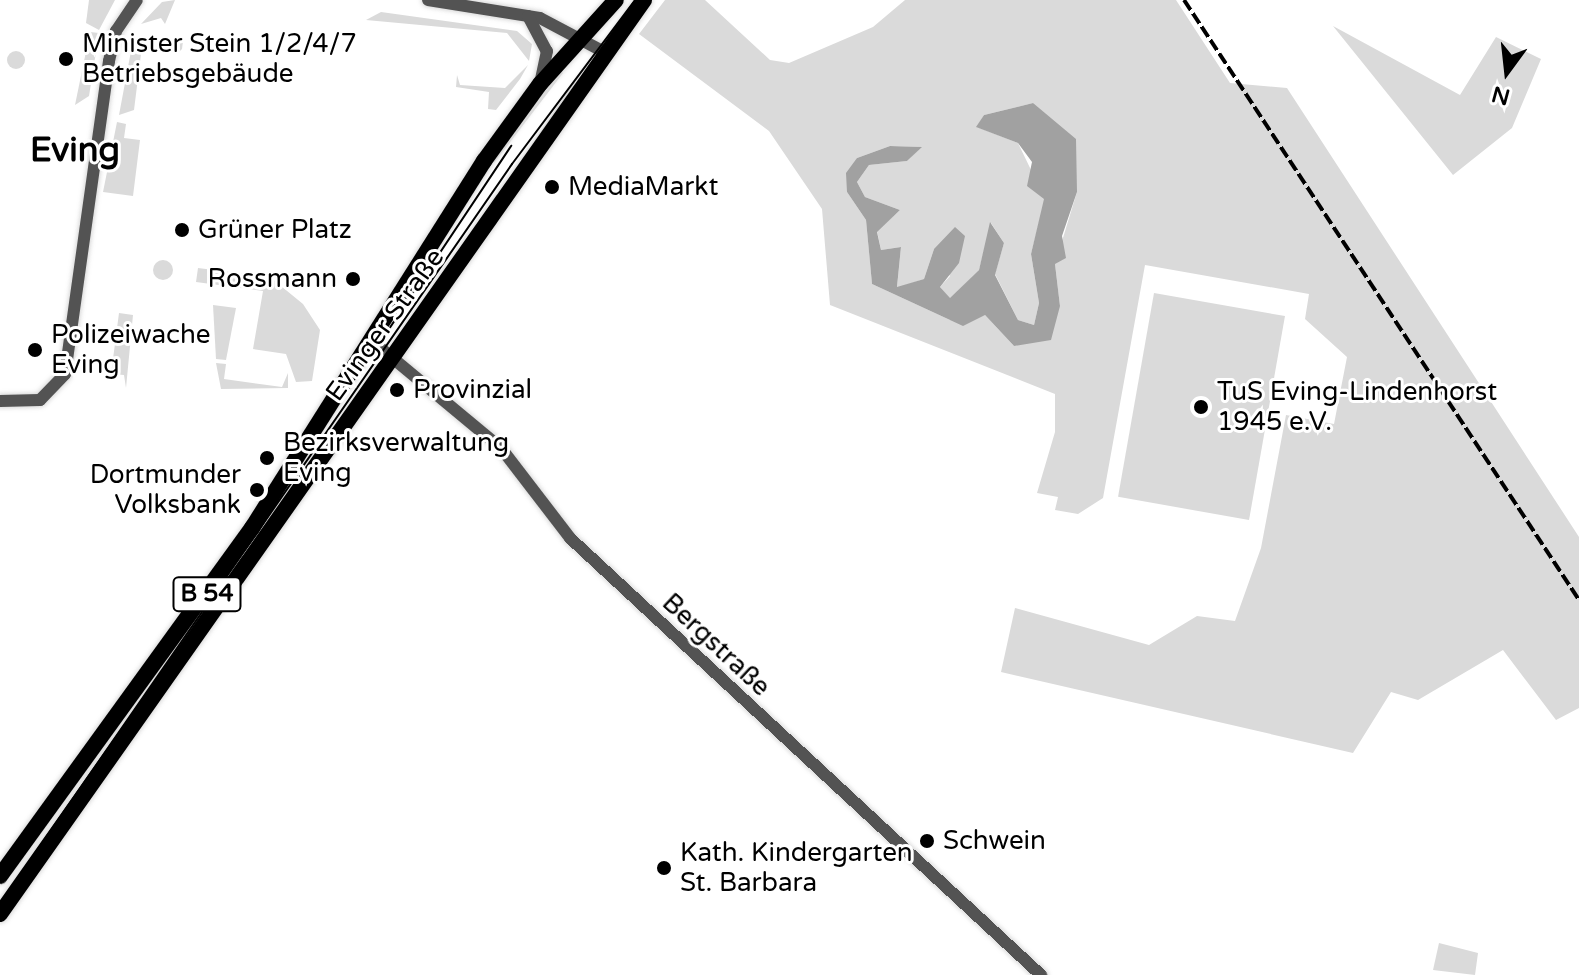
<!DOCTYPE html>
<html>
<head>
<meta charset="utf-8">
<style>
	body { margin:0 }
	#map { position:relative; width:1579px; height:975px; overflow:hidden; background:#fff; font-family:"Varela Round",sans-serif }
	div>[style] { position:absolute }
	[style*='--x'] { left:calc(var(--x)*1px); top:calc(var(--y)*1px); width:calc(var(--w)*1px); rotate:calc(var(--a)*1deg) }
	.green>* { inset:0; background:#dadada; transform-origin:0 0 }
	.round { border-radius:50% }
	.water>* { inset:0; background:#a1a1a1 }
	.roads { filter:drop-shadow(0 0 2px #dbdbdb) drop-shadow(0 0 2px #dbdbdb) }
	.minor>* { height:12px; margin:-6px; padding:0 6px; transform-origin:6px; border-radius:6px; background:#535353 }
	.major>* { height:16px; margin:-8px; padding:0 8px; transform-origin:8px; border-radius:8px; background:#000 }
	.tram>* { height:2px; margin:-1px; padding:0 1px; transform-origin:1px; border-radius:1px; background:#000 }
	.rail>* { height:4px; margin-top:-2px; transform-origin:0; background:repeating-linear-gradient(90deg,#000 0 12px,transparent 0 16px) }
	.dots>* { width:22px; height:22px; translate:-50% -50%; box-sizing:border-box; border:4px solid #fff; border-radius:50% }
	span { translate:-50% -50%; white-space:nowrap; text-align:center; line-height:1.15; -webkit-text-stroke:6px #fff; paint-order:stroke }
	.shield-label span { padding:2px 6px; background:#fff; border:2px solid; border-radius:6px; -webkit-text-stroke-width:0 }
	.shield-label { font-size:24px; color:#000; font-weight:700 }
	.poi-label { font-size:26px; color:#000 }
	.left { translate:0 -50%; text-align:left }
	.right { translate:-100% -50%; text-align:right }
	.street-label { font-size:26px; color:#000 }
	.district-label { font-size:34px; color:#000; font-weight:700 }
	.north { position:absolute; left:1467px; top:32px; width:80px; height:80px; -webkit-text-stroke:6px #fff; paint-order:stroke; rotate:195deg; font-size:22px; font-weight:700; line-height:32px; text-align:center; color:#000 }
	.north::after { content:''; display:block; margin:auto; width:28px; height:36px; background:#000; clip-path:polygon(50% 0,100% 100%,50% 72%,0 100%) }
</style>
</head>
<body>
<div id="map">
	<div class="green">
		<div style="clip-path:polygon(89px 0,115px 0,99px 30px,86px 23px)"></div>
		<div style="clip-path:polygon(175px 0,165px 24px,161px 18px,141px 24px,162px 2px)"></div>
		<div style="clip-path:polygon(evenodd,665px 0,705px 0,770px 60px,789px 63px,873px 27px,905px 0,1176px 0,1230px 83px,1287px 88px,1579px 537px,1579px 708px,1556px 720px,1503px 650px,1418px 700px,1391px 692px,1353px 753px,1001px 672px,1015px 608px,1149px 645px,1197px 616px,1235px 621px,1261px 548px,1286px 415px,1334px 424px,1347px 357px,1305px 319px,1309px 294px,1145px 265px,1103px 498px,1078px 514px,1055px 510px,1058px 497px,1037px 493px,1055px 432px,1055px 394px,830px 305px,822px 209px,769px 131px,639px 34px,665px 0,1033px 103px,1077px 192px,1055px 264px,1060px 306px,1014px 346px,985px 315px,950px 320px,872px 284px,866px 220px,847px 192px,857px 158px,890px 146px,921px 147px,907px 161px,869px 165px,857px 182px,865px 197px,900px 210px,877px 231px,881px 250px,901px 247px,897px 288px,924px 279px,934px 249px,950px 276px,940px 287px,950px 299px,979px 270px,991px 223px,1004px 243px,995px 274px,1018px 320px,1034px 325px,1039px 303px,1031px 254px,1045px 199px,1018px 143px,977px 127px,984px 115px,1033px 103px)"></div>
		<div style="clip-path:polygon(381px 12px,517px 31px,532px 44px,529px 61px,507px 33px,366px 20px)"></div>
		<div style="clip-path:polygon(1333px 26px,1460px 95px,1496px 37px,1541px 59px,1512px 128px,1453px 175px)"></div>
		<div style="clip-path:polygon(90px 32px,99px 33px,89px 96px,75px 105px)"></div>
		<div style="clip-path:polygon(134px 35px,138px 44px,166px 47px,167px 39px,170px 48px,183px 41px,182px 49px,178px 53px,142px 46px,134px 110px,119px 115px)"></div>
		<div class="round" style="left:7px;top:51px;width:18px;height:18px"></div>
		<div style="clip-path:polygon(528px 65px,520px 79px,496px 110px,488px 109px,489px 92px,456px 87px,457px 75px,460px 85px,505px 88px)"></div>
		<div style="clip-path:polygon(560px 70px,563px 73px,494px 163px,491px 161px)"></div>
		<div style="left:574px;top:82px;width:4px;height:99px;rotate:34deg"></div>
		<div style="clip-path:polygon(117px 122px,126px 124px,124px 138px,140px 140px,133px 196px,103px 192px)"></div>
		<div class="round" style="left:153px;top:260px;width:20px;height:20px"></div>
		<div style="clip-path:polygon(198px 268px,270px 277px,303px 304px,320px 330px,312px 381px,296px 382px,286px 354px,253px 349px,263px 291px,196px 282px)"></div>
		<div style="left:1154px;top:293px;width:133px;height:207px;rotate:10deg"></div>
		<div style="clip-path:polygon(213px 305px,236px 308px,226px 360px,216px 359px)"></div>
		<div style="clip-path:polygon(119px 313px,133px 315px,126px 388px,124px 375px,111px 374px)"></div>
		<div style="clip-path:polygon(216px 363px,226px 364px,224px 379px,282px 387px,288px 373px,288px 388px,221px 389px)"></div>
		<div style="clip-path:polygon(1439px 943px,1478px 953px,1475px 975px,1433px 970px)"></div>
	</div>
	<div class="water">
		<div style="clip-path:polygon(1033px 103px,1076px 139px,1077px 192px,1062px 236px,1066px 258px,1055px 264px,1060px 306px,1051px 340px,1014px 346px,985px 315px,963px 326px,872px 284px,866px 220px,847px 192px,846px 173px,857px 158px,890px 146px,922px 147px,907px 161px,869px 165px,857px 182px,865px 197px,900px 210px,877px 232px,881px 250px,901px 247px,897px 287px,924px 279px,934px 249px,955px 227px,965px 236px,959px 263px,940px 287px,950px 298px,979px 270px,990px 222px,1004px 243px,995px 275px,1018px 320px,1034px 325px,1039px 303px,1031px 254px,1044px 199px,1027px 186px,1032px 162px,1018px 143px,976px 127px,984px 115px)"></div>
	</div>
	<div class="roads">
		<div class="minor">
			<div style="--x:428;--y:0;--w:113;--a:9.1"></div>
			<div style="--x:540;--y:18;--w:75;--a:27.9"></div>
			<div style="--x:528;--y:16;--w:40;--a:62"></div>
			<div style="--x:547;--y:51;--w:33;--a:102"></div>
			<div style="--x:372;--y:341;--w:168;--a:39.7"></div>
			<div style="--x:501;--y:448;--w:113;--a:52.5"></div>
			<div style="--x:570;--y:538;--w:643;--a:42.86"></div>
			<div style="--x:0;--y:401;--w:40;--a:-1.4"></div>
			<div style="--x:40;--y:400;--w:36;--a:-46"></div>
			<div style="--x:65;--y:374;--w:316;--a:-82"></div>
			<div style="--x:109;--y:61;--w:31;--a:-77"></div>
			<div style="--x:116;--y:31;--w:37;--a:-56"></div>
		</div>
		<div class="major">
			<div style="--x:0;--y:876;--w:430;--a:-54.1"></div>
			<div style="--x:252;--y:528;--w:434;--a:-57.7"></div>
			<div style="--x:484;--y:161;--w:95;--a:-54"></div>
			<div style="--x:540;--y:84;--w:113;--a:-47.9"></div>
			<div style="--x:0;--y:914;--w:1118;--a:-54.83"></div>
		</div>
	</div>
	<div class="tram">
		<div style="--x:367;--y:362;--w:260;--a:-56.3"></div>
		<div style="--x:0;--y:904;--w:900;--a:-55.32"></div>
		<div style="--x:512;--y:164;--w:205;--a:-53.1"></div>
	</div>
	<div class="rail">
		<div style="--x:1184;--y:0;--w:718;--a:56.64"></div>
	</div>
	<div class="dots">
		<div style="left:66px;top:59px;background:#000"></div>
		<div style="left:552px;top:187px;background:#000"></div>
		<div style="left:182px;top:230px;background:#000"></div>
		<div style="left:353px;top:279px;background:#000"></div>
		<div style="left:35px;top:350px;background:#000"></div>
		<div style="left:397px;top:390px;background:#000"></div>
		<div style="left:1201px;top:407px;background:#000"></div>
		<div style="left:267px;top:458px;background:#000"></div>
		<div style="left:257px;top:490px;background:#000"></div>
		<div style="left:927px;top:841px;background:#000"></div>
		<div style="left:664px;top:868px;background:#000"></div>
	</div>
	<div class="shield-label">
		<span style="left:207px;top:594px">B 54</span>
	</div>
	<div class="poi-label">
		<span class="left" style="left:82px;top:59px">Minister Stein 1/2/4/7<br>Betriebsgebäude</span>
		<span class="left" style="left:568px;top:187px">MediaMarkt</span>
		<span class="left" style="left:198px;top:230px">Grüner Platz</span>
		<span class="right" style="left:337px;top:279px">Rossmann</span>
		<span class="left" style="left:51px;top:350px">Polizeiwache<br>Eving</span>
		<span class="left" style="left:413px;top:390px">Provinzial</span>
		<span class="left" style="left:1217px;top:407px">TuS Eving-Lindenhorst<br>1945 e.V.</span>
		<span class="left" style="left:283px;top:458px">Bezirksverwaltung<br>Eving</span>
		<span class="right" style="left:241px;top:490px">Dortmunder<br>Volksbank</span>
		<span class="left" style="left:943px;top:841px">Schwein</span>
		<span class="left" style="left:680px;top:868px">Kath. Kindergarten<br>St. Barbara</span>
	</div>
	<div class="street-label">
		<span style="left:385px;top:325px;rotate:-54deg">Evinger Straße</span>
		<span style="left:716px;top:645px;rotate:43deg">Bergstraße</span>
	</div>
	<div class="district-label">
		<span style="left:75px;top:151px">Eving</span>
	</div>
	<div class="north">N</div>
</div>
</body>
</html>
